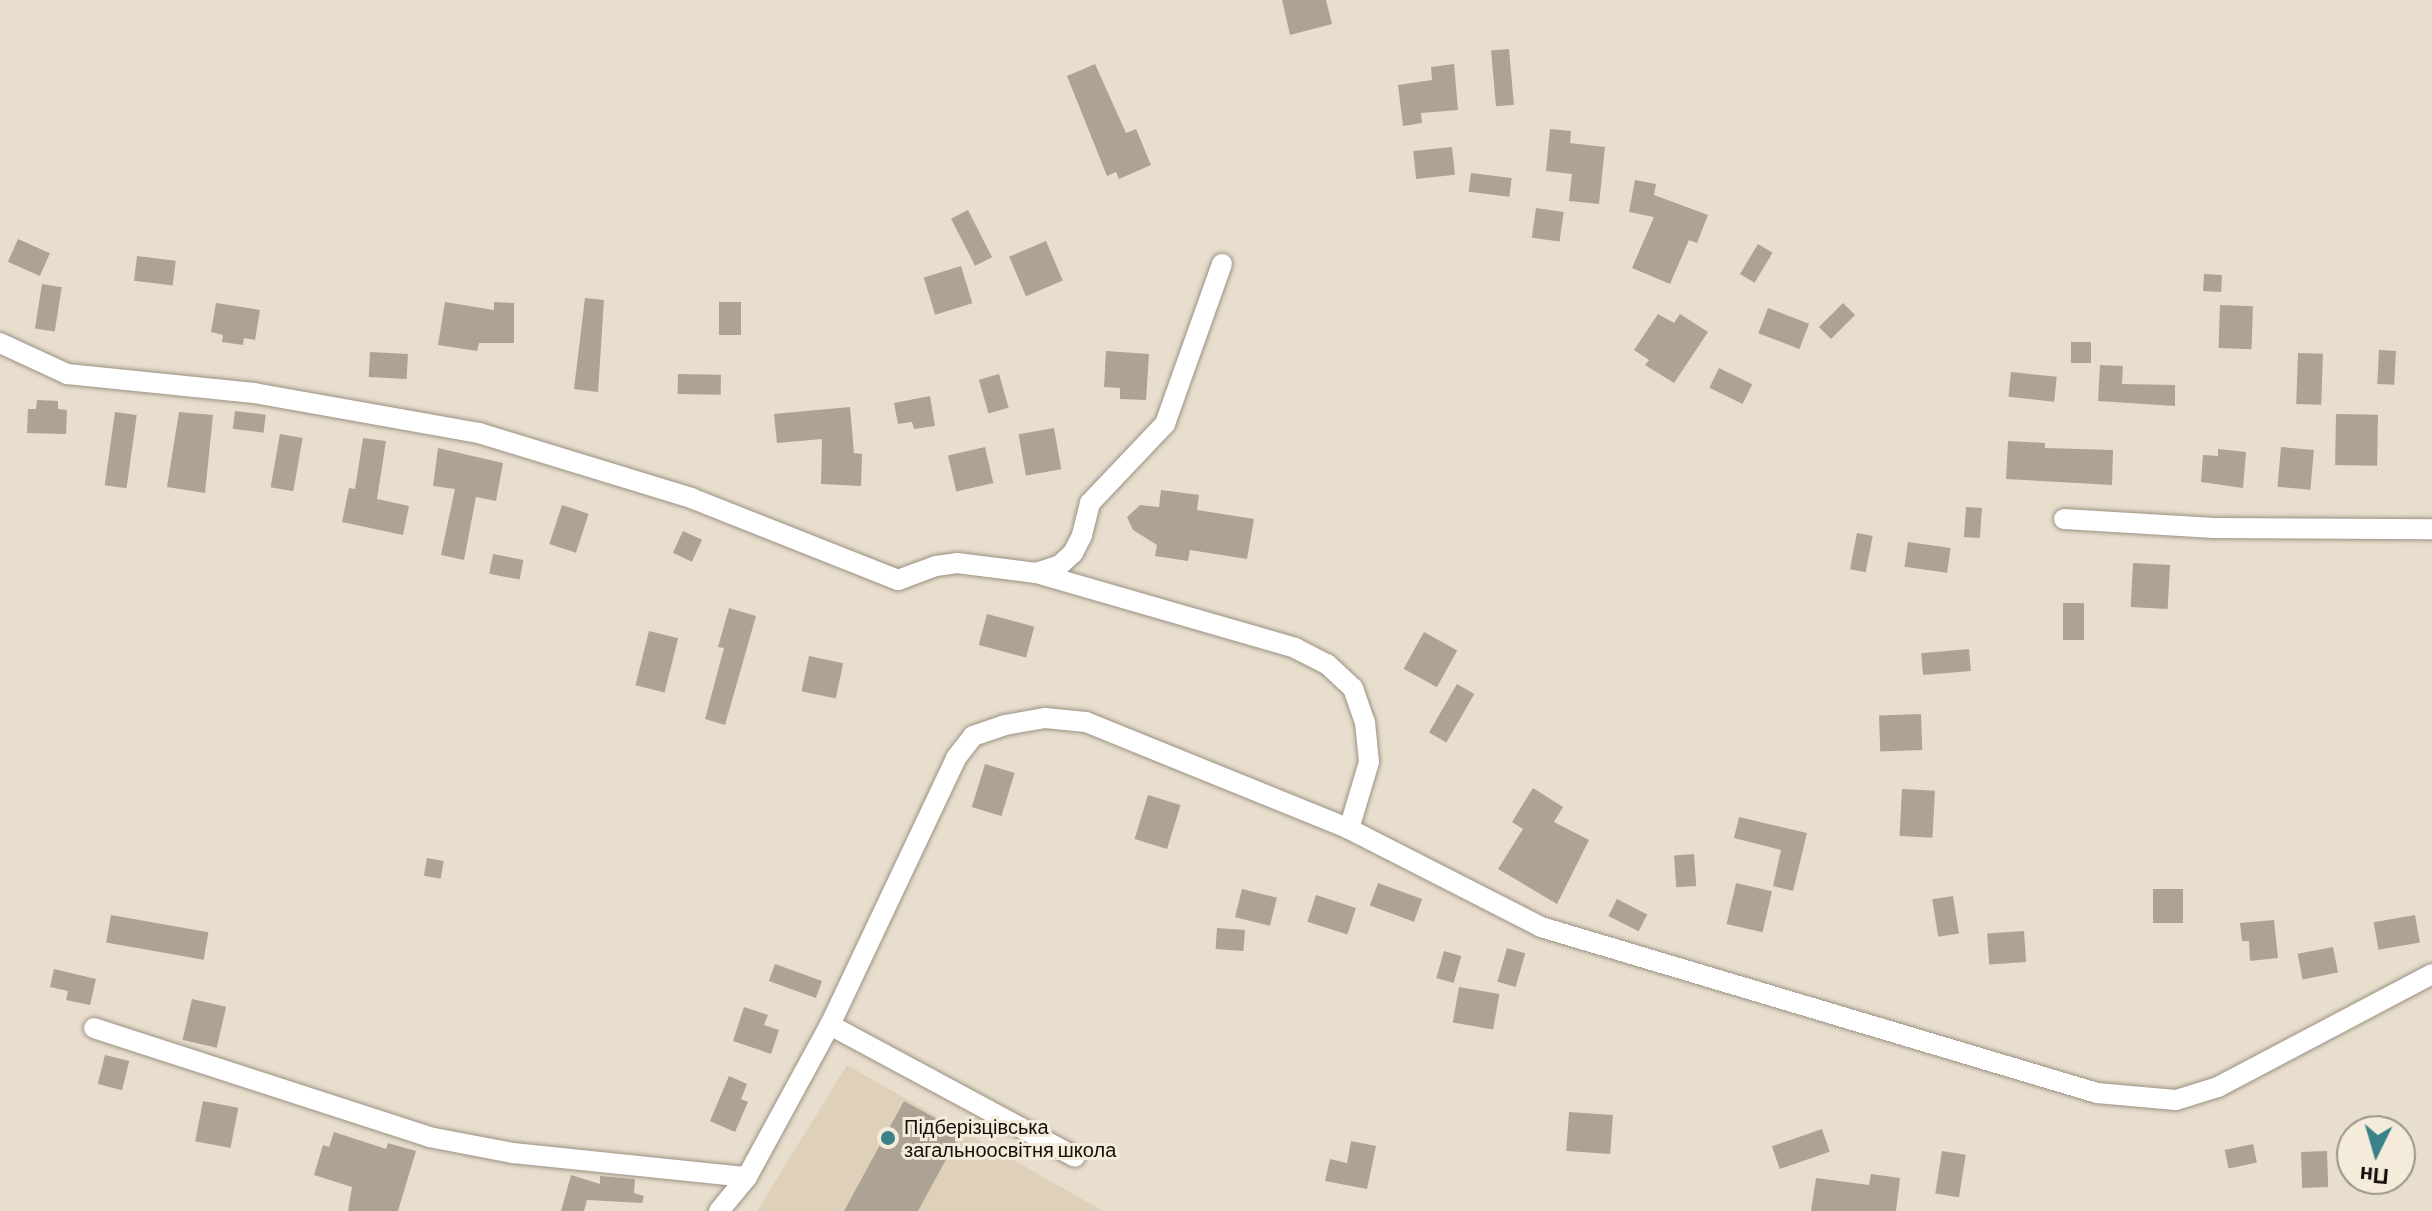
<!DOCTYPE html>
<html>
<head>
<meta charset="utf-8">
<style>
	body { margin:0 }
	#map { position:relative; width:2432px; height:1211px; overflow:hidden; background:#e8dece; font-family:Barlow,sans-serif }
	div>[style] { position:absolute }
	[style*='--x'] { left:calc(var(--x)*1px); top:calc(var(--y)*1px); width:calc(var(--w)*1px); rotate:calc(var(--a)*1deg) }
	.built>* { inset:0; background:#dfd0ba }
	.building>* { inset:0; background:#ada394; transform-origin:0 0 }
	.roads { filter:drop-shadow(0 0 2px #9b9182) drop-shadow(0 0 2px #9b9182) }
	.minor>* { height:20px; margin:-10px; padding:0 10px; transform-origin:10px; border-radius:10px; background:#fff }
	.dots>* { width:22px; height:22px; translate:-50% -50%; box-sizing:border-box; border:4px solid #f5ebdb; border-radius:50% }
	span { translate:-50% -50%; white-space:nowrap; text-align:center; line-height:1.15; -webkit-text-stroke:6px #f5ebdb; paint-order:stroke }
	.poi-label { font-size:20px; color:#13100a }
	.left { translate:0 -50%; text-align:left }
	.north { position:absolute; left:2336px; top:1115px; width:80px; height:80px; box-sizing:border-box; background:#f5ebdb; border:2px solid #9b9387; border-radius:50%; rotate:185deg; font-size:22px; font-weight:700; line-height:32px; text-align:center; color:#13100a }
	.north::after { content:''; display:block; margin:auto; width:28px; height:36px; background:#3a818a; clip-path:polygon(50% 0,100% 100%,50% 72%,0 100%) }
</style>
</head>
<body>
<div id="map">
	<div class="built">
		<div style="clip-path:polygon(847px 1065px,1103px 1211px,757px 1211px)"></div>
	</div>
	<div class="building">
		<div style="clip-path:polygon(1282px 0,1326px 0,1332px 24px,1290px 35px)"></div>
		<div style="left:1509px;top:49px;width:56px;height:18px;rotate:85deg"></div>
		<div style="clip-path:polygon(1095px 64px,1126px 133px,1136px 129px,1151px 165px,1119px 179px,1116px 172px,1107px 176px,1067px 76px)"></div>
		<div style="clip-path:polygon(1454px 64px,1458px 110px,1421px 113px,1422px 123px,1403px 126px,1398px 85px,1432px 80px,1431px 67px)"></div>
		<div style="clip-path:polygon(1550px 129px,1571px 131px,1570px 143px,1605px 147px,1599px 204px,1569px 201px,1572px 174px,1546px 171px)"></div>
		<div style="left:1452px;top:147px;width:28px;height:39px;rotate:84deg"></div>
		<div style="left:1471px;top:173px;width:41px;height:19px;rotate:7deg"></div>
		<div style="clip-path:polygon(1635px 180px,1656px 184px,1654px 195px,1708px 215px,1697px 243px,1689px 240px,1670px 284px,1632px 268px,1654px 217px,1629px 212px)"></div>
		<div style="left:1536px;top:208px;width:28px;height:30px;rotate:8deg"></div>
		<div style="left:968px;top:210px;width:53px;height:19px;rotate:63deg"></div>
		<div style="left:18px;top:239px;width:35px;height:25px;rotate:24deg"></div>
		<div style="left:1046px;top:241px;width:43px;height:40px;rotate:67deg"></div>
		<div style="left:1758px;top:244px;width:17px;height:35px;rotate:31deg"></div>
		<div style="left:137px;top:256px;width:39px;height:25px;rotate:7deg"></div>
		<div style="left:961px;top:266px;width:39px;height:39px;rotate:73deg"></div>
		<div style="left:2204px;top:274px;width:18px;height:17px;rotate:3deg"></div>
		<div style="left:42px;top:284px;width:20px;height:45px;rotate:9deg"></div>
		<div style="clip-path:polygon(585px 298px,604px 300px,598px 392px,574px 389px)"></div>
		<div style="clip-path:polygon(445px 302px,494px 310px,494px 302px,514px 303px,514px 343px,479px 343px,477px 351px,438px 345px)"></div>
		<div style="left:719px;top:302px;width:22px;height:33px"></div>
		<div style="clip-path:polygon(216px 303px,260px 310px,255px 340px,244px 338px,243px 345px,222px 342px,223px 335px,211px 332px)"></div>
		<div style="left:1843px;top:303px;width:17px;height:34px;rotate:45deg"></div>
		<div style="left:2220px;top:305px;width:33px;height:43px;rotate:2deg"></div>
		<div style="left:1768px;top:308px;width:44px;height:27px;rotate:21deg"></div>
		<div style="clip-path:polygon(1658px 314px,1674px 323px,1680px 314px,1708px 332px,1674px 383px,1645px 365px,1649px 360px,1634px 350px)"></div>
		<div style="left:2071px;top:342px;width:20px;height:21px"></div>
		<div style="left:2379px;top:350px;width:17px;height:34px;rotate:3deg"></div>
		<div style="clip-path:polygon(1106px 351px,1149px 354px,1146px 400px,1120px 399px,1120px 388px,1104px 387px)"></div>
		<div style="left:370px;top:352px;width:38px;height:25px;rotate:3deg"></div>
		<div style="left:2298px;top:353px;width:25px;height:51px;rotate:2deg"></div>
		<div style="clip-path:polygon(2100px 365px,2123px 366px,2122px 384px,2175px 385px,2175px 406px,2098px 401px)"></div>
		<div style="left:1719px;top:368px;width:37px;height:22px;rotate:26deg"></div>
		<div style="left:2011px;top:372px;width:46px;height:25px;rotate:6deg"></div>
		<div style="left:678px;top:374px;width:43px;height:20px;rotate:1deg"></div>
		<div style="left:999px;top:374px;width:35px;height:21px;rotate:74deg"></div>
		<div style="clip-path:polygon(930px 396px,935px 426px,914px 429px,912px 422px,898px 424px,894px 403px)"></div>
		<div style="clip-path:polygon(37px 400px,58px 401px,58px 409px,67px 410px,66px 434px,27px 433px,28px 409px,36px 409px)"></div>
		<div style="clip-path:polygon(850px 407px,854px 453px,862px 454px,861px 486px,821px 484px,822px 439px,777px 443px,774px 414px)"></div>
		<div style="left:235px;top:411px;width:31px;height:18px;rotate:7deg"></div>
		<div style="left:115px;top:412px;width:22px;height:74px;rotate:8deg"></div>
		<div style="clip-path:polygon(179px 412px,213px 415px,205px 493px,167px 487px)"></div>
		<div style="left:2336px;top:414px;width:42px;height:51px;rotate:1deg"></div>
		<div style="left:1054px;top:428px;width:42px;height:36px;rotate:80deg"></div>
		<div style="left:280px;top:434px;width:23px;height:54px;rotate:10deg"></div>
		<div style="clip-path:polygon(363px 438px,386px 441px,377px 499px,409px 506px,403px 535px,342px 522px,349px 488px,355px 489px)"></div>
		<div style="clip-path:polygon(2008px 441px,2045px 443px,2045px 448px,2113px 450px,2112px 485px,2006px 479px)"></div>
		<div style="left:985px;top:447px;width:37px;height:38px;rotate:77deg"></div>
		<div style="left:2281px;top:447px;width:33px;height:40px;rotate:5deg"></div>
		<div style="clip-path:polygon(438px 448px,503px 463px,496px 501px,476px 497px,464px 560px,441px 555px,455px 489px,433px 486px)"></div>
		<div style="clip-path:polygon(2218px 449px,2246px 452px,2243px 488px,2201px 482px,2203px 455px,2218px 456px)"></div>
		<div style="clip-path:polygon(1161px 490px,1199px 495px,1197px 510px,1254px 519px,1247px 559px,1190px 550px,1188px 561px,1155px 556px,1157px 545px,1133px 530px,1127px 517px,1140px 505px,1159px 507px)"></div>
		<div style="left:562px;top:505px;width:28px;height:41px;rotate:18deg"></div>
		<div style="left:1966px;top:507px;width:16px;height:30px;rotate:4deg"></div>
		<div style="left:683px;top:531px;width:21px;height:24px;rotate:25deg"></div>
		<div style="left:1857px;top:533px;width:16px;height:37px;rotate:11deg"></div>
		<div style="left:1908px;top:542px;width:43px;height:25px;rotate:8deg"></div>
		<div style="left:493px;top:554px;width:31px;height:20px;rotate:11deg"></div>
		<div style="left:2133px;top:563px;width:37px;height:44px;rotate:3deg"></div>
		<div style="left:2063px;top:603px;width:21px;height:37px"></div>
		<div style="clip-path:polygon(729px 608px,756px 616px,725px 725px,705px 719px,724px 648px,718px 647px)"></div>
		<div style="left:987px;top:614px;width:49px;height:32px;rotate:15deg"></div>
		<div style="left:649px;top:631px;width:30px;height:56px;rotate:14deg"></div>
		<div style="left:1424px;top:632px;width:38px;height:42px;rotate:29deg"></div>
		<div style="left:1969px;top:649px;width:22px;height:48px;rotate:85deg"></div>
		<div style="left:809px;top:656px;width:35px;height:36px;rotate:12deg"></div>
		<div style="left:1457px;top:684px;width:20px;height:56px;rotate:30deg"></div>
		<div style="left:1921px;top:714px;width:36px;height:42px;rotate:88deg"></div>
		<div style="left:985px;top:764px;width:31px;height:45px;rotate:17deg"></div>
		<div style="clip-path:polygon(1533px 788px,1563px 807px,1554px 822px,1589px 840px,1557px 904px,1498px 869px,1523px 829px,1512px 822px)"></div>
		<div style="left:1902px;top:789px;width:33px;height:47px;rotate:3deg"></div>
		<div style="left:1148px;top:795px;width:34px;height:46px;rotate:17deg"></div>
		<div style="clip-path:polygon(1739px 817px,1807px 833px,1793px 891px,1773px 886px,1781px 850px,1734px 838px)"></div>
		<div style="left:1694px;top:854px;width:32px;height:20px;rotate:86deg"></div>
		<div style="left:427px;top:858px;width:17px;height:18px;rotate:10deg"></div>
		<div style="left:1378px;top:883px;width:47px;height:24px;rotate:20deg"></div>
		<div style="left:1736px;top:883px;width:37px;height:42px;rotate:13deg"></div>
		<div style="left:1242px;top:889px;width:36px;height:29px;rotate:14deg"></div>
		<div style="left:2153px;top:889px;width:30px;height:34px"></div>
		<div style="left:1316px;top:895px;width:42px;height:28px;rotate:18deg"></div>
		<div style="left:1953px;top:896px;width:38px;height:21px;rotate:81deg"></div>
		<div style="left:1617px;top:899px;width:34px;height:19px;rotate:27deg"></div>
		<div style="left:111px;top:915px;width:99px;height:28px;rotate:10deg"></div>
		<div style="left:2415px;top:915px;width:28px;height:42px;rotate:80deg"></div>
		<div style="clip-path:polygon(2274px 920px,2278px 958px,2250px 961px,2249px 941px,2242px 941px,2240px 923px)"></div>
		<div style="left:1217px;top:928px;width:28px;height:21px;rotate:4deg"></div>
		<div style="left:2024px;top:931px;width:31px;height:37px;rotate:86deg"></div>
		<div style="left:2333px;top:947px;width:26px;height:36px;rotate:79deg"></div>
		<div style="left:1507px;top:948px;width:19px;height:35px;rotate:16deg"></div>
		<div style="left:1444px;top:951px;width:18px;height:28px;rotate:16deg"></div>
		<div style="left:775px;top:964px;width:50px;height:18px;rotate:20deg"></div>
		<div style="clip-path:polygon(54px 969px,96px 979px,90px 1005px,66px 1000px,68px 991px,50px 987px)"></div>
		<div style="left:1459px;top:987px;width:41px;height:36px;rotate:10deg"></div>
		<div style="left:192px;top:999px;width:35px;height:42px;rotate:13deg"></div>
		<div style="clip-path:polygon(744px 1007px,768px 1015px,764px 1025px,779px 1030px,771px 1054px,733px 1041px)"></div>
		<div style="left:105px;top:1055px;width:25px;height:30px;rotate:14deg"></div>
		<div style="clip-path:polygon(729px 1076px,747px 1084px,741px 1099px,748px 1102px,735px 1132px,710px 1121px)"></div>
		<div style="left:203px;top:1101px;width:36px;height:41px;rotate:11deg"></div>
		<div style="clip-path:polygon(904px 1101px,961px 1132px,918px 1211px,844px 1211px)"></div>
		<div style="left:1569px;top:1112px;width:44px;height:39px;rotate:4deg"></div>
		<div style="left:1822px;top:1129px;width:24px;height:53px;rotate:71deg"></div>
		<div style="clip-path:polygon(334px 1132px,386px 1149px,388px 1143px,416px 1151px,398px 1211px,348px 1211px,352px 1187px,314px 1175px,323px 1145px,329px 1147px)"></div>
		<div style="clip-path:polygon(1351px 1141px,1376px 1146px,1367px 1189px,1325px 1181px,1330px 1159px,1347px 1163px)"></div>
		<div style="left:2253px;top:1144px;width:19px;height:29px;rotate:78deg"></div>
		<div style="left:1942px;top:1151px;width:24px;height:43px;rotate:9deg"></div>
		<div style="left:2327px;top:1151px;width:36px;height:26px;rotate:88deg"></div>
		<div style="clip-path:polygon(1871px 1174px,1900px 1178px,1896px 1211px,1811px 1211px,1816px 1178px,1869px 1185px)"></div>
		<div style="clip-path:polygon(571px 1175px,600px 1184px,600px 1176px,635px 1179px,634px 1193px,644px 1196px,642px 1203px,587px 1200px,584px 1211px,561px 1211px)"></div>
	</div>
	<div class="roads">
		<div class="minor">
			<div style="--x:0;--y:343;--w:74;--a:24.8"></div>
			<div style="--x:67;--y:374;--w:188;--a:5.8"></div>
			<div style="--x:254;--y:393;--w:229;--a:10.1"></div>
			<div style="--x:479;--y:433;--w:222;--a:17"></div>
			<div style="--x:691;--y:498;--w:223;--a:21.6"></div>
			<div style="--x:898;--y:580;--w:40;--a:-20.2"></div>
			<div style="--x:936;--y:566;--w:21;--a:-8"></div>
			<div style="--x:957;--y:563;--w:80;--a:7.2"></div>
			<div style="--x:1036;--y:573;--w:270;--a:16.1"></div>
			<div style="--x:1295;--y:648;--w:36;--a:27"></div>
			<div style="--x:1327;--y:664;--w:35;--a:43"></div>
			<div style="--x:1353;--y:688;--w:36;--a:71"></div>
			<div style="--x:1365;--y:722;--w:40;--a:84.3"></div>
			<div style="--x:1369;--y:762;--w:70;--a:106.6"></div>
			<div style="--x:2064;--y:519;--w:150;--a:3.4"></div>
			<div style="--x:2214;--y:528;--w:218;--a:0.3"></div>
			<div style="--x:1036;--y:573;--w:25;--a:-18"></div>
			<div style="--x:1060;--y:565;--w:18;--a:-43"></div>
			<div style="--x:1073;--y:553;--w:20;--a:-63"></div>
			<div style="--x:1082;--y:535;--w:33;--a:-76"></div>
			<div style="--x:1090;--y:503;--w:109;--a:-46.5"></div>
			<div style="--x:1165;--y:424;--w:170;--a:-70.4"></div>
			<div style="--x:830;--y:1025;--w:278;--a:28.3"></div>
			<div style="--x:94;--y:1028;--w:352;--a:18"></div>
			<div style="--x:429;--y:1137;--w:86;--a:10.8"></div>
			<div style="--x:513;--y:1153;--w:235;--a:5.9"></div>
			<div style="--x:719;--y:1211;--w:44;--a:-50.5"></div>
			<div style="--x:747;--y:1177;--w:173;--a:-61.4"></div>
			<div style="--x:830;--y:1025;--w:295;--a:-64.7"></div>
			<div style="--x:956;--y:758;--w:28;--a:-52"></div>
			<div style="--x:973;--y:736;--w:34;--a:-19"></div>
			<div style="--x:1005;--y:725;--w:41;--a:-9.9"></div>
			<div style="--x:1045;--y:718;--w:41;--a:5.6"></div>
			<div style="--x:1086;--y:722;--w:284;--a:22.1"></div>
			<div style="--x:1349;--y:829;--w:216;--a:27"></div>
			<div style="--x:1541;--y:927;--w:580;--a:16.62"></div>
			<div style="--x:2097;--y:1093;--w:79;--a:5.1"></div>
			<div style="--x:2176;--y:1100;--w:44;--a:-17.2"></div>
			<div style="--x:2218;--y:1087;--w:242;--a:-27.8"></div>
		</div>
	</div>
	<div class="dots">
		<div style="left:888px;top:1138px;background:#3a818a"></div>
	</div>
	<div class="poi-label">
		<span class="left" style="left:904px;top:1138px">Підберізцівська<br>загальноосвітня школа</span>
	</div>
	<div class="north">Пн</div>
</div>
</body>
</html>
